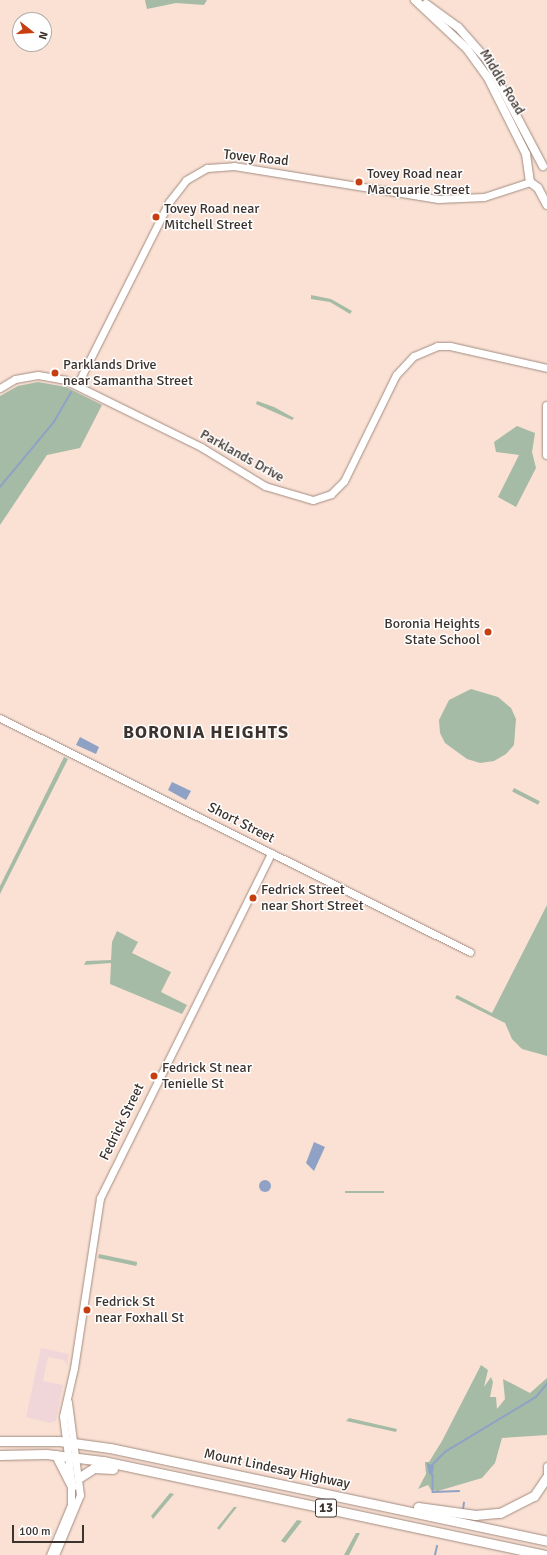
<!DOCTYPE html>
<html>
<head>
<meta charset="utf-8">
<style>
	body { margin:0 }
	#map { position:relative; width:547px; height:1555px; overflow:hidden; background:#fae1d4; font-family:Signika,sans-serif }
	div>[style] { position:absolute }
	[style*='--x'] { left:calc(var(--x)*1px); top:calc(var(--y)*1px); width:calc(var(--w)*1px); rotate:calc(var(--a)*1deg) }
	.commercial>* { inset:0; background:#f0d5d9 }
	.green>* { inset:0; background:#a5bba6; transform-origin:0 0 }
	.water>* { inset:0; background:#8fa2c5 }
	.round { border-radius:50% }
	.stream>* { height:1.5px; margin:-0.75px; padding:0 0.75px; transform-origin:0.75px; border-radius:0.75px; background:#8fa2c5 }
	.roads { filter:drop-shadow(0 0 1px #a38c80) drop-shadow(0 0 1px #a38c80) }
	.tertiary>* { height:7px; margin:-3.5px; padding:0 3.5px; transform-origin:3.5px; border-radius:3.5px; background:#fff }
	.primary>* { height:8px; margin:-4px; padding:0 4px; transform-origin:4px; border-radius:4px; background:#fff }
	.trunk>* { height:9px; margin:-4.5px; padding:0 4.5px; transform-origin:4.5px; border-radius:4.5px; background:#fff }
	.dots>* { width:11px; height:11px; translate:-50% -50%; box-sizing:border-box; border:2px solid #fff; border-radius:50% }
	span { translate:-50% -50%; white-space:nowrap; text-align:center; line-height:1.15; -webkit-text-stroke:3px #fff; paint-order:stroke }
	.shield-label span { padding:1px 3px; background:#fff; border:1px solid; border-radius:3px; -webkit-text-stroke-width:0 }
	.shield-label { font-size:13px; color:#3d332e; font-weight:700 }
	.street-label { font-size:14px; color:#3d332e }
	.poi-label { font-size:14px; color:#3d332e }
	.left { translate:0 -50%; text-align:left }
	.right { translate:-100% -50%; text-align:right }
	.district-label { font-size:18px; color:#3d332e; font-weight:700; letter-spacing:1px }
	.north { position:absolute; left:12px; top:12px; width:40px; height:40px; box-sizing:border-box; background:#fff; border:1px solid #b1adab; border-radius:50%; rotate:107deg; font-size:11px; font-weight:700; line-height:16px; text-align:center; color:#3d332e }
	.north::after { content:''; display:block; margin:auto; width:14px; height:18px; background:#c73f11; clip-path:polygon(50% 0,100% 100%,50% 72%,0 100%) }
	.scale { position:absolute; left:12px; top:1525px; width:72px; height:18px; box-sizing:border-box; border:2px solid #3d332e; border-top:0; padding-left:5px; font-size:12px; line-height:14px; white-space:nowrap; color:#3d332e; -webkit-text-stroke:3px #fff; paint-order:stroke }
</style>
</head>
<body>
<div id="map">
	<div class="commercial">
		<div style="clip-path:polygon(41px 1348px,69px 1354px,67px 1365px,64px 1360px,48px 1357px,43px 1381px,63px 1385px,56px 1421px,50px 1423px,26px 1417px)"></div>
	</div>
	<div class="green">
		<div style="clip-path:polygon(145px 0,207px 0,204px 5px,176px 3px,147px 9px)"></div>
		<div style="clip-path:polygon(311px 295px,331px 299px,352px 311px,350px 314px,330px 302px,311px 299px)"></div>
		<div style="clip-path:polygon(38px 382px,66px 387px,102px 405px,80px 448px,47px 455px,0 525px,0 396px,18px 386px)"></div>
		<div style="clip-path:polygon(257px 401px,274px 407px,294px 418px,292px 420px,256px 404px)"></div>
		<div style="clip-path:polygon(517px 426px,535px 433px,532px 452px,536px 468px,516px 507px,498px 497px,519px 455px,496px 452px,494px 442px)"></div>
		<div style="clip-path:polygon(471px 689px,498px 697px,511px 708px,516px 719px,514px 745px,506px 754px,494px 761px,480px 763px,467px 759px,445px 743px,440px 733px,439px 720px,449px 700px)"></div>
		<div style="clip-path:polygon(64px 757px,68px 759px,0 894px,0 886px)"></div>
		<div style="left:514px;top:788px;width:29px;height:4px;rotate:27deg"></div>
		<div style="clip-path:polygon(547px 905px,547px 1056px,522px 1049px,512px 1039px,505px 1023px,455px 998px,457px 995px,492px 1013px)"></div>
		<div style="clip-path:polygon(117px 931px,138px 942px,132px 953px,171px 972px,161px 992px,187px 1005px,182px 1014px,110px 984px,111px 963px,84px 965px,86px 961px,111px 960px,112px 942px)"></div>
		<div style="left:384px;top:1191px;width:2px;height:39px;rotate:90deg"></div>
		<div style="left:99px;top:1254px;width:39px;height:4px;rotate:12deg"></div>
		<div style="clip-path:polygon(481px 1365px,488px 1370px,484px 1387px,491px 1377px,493px 1382px,490px 1397px,496px 1397px,497px 1409px,505px 1399px,503px 1379px,530px 1393px,547px 1378px,547px 1435px,502px 1438px,495px 1463px,482px 1478px,438px 1491px,431px 1490px,428px 1485px,418px 1489px,426px 1474px,425px 1462px,429px 1462px,442px 1441px)"></div>
		<div style="clip-path:polygon(349px 1418px,397px 1429px,396px 1432px,346px 1421px)"></div>
		<div style="clip-path:polygon(170px 1493px,174px 1494px,153px 1519px,151px 1516px)"></div>
		<div style="clip-path:polygon(234px 1507px,237px 1507px,219px 1530px,217px 1528px)"></div>
		<div style="clip-path:polygon(297px 1520px,302px 1521px,285px 1543px,281px 1541px)"></div>
		<div style="clip-path:polygon(356px 1533px,360px 1533px,349px 1555px,344px 1555px)"></div>
	</div>
	<div class="water">
		<div style="clip-path:polygon(80px 737px,99px 747px,96px 754px,76px 745px)"></div>
		<div style="clip-path:polygon(172px 782px,191px 791px,186px 800px,168px 790px)"></div>
		<div style="clip-path:polygon(314px 1142px,325px 1147px,314px 1171px,306px 1163px)"></div>
		<div class="round" style="left:259px;top:1180px;width:12px;height:12px"></div>
		<div style="clip-path:polygon(427px 1463px,434px 1466px,432px 1476px,429px 1474px)"></div>
	</div>
	<div class="stream">
		<div style="--x:0;--y:487;--w:85;--a:-50.3"></div>
		<div style="--x:54;--y:422;--w:34;--a:-60"></div>
		<div style="--x:432;--y:1465;--w:18;--a:-45"></div>
		<div style="--x:445;--y:1452;--w:106;--a:-31.1"></div>
		<div style="--x:536;--y:1397;--w:17;--a:-50"></div>
		<div style="--x:433;--y:1475;--w:17;--a:90"></div>
		<div style="--x:433;--y:1492;--w:26;--a:-2"></div>
		<div style="--x:463;--y:1509;--w:6;--a:-81"></div>
		<div style="--x:435;--y:1555;--w:9;--a:-77"></div>
	</div>
	<div class="roads">
		<div class="tertiary">
			<div style="--x:77;--y:385;--w:205;--a:-63.3"></div>
			<div style="--x:169;--y:202;--w:28;--a:-52"></div>
			<div style="--x:186;--y:180;--w:24;--a:-30"></div>
			<div style="--x:207;--y:168;--w:27;--a:-4"></div>
			<div style="--x:234;--y:166;--w:207;--a:9.2"></div>
			<div style="--x:438;--y:199;--w:46;--a:-2.5"></div>
			<div style="--x:484;--y:197;--w:48;--a:-18.1"></div>
			<div style="--x:0;--y:388;--w:17;--a:-31"></div>
			<div style="--x:15;--y:379;--w:23;--a:-10"></div>
			<div style="--x:38;--y:375;--w:27;--a:10"></div>
			<div style="--x:65;--y:380;--w:152;--a:26.2"></div>
			<div style="--x:201;--y:447;--w:75;--a:31.4"></div>
			<div style="--x:265;--y:486;--w:50;--a:16.3"></div>
			<div style="--x:313;--y:500;--w:19;--a:-18"></div>
			<div style="--x:331;--y:494;--w:18;--a:-45"></div>
			<div style="--x:344;--y:481;--w:118;--a:-63.9"></div>
			<div style="--x:396;--y:375;--w:26;--a:-47"></div>
			<div style="--x:414;--y:356;--w:25;--a:-23"></div>
			<div style="--x:437;--y:346;--w:13;--a:0"></div>
			<div style="--x:450;--y:346;--w:99;--a:12.8"></div>
			<div style="--x:0;--y:718;--w:525;--a:26.47"></div>
			<div style="--x:547;--y:1466;--w:15;--a:90"></div>
			<div style="--x:50;--y:1555;--w:54;--a:-67.2"></div>
			<div style="--x:71;--y:1505;--w:25;--a:-90"></div>
			<div style="--x:71;--y:1480;--w:64;--a:-97.1"></div>
			<div style="--x:63;--y:1416;--w:49;--a:-77.1"></div>
			<div style="--x:74;--y:1368;--w:172;--a:-81.3"></div>
			<div style="--x:100;--y:1198;--w:385;--a:-63.6"></div>
			<div style="--x:55;--y:1555;--w:65;--a:-67.4"></div>
			<div style="--x:80;--y:1495;--w:94;--a:-97.4"></div>
		</div>
		<div class="primary">
			<div style="--x:415;--y:0;--w:71;--a:43.3"></div>
			<div style="--x:467;--y:49;--w:36;--a:54"></div>
			<div style="--x:488;--y:78;--w:85;--a:63.4"></div>
			<div style="--x:526;--y:154;--w:28;--a:82"></div>
			<div style="--x:530;--y:182;--w:10;--a:37"></div>
			<div style="--x:538;--y:188;--w:19;--a:62"></div>
			<div style="--x:426;--y:4;--w:39;--a:36"></div>
			<div style="--x:458;--y:27;--w:44;--a:48.7"></div>
			<div style="--x:487;--y:60;--w:120;--a:62.2"></div>
			<div style="--x:547;--y:406;--w:49;--a:90"></div>
		</div>
		<div class="trunk">
			<div style="--x:0;--y:1441;--w:59;--a:0"></div>
			<div style="--x:59;--y:1441;--w:51;--a:7.8"></div>
			<div style="--x:110;--y:1448;--w:447;--a:12"></div>
			<div style="--x:0;--y:1455;--w:46;--a:-1.2"></div>
			<div style="--x:46;--y:1454;--w:57;--a:7"></div>
			<div style="--x:103;--y:1461;--w:452;--a:12"></div>
			<div style="--x:56;--y:1455;--w:35;--a:63"></div>
			<div style="--x:80;--y:1477;--w:17;--a:-33"></div>
			<div style="--x:94;--y:1468;--w:19;--a:3"></div>
			<div style="--x:418;--y:1507;--w:58;--a:8"></div>
			<div style="--x:475;--y:1515;--w:25;--a:-5"></div>
			<div style="--x:500;--y:1513;--w:38;--a:-27"></div>
			<div style="--x:534;--y:1496;--w:22;--a:-56"></div>
		</div>
	</div>
	<div class="dots">
		<div style="left:359px;top:182px;background:#c73f11"></div>
		<div style="left:156px;top:217px;background:#c73f11"></div>
		<div style="left:55px;top:373px;background:#c73f11"></div>
		<div style="left:488px;top:632px;background:#c73f11"></div>
		<div style="left:253px;top:898px;background:#c73f11"></div>
		<div style="left:154px;top:1076px;background:#c73f11"></div>
		<div style="left:87px;top:1310px;background:#c73f11"></div>
	</div>
	<div class="shield-label">
		<span style="left:326px;top:1508px">13</span>
	</div>
	<div class="street-label">
		<span style="left:502px;top:82px;rotate:59deg">Middle Road</span>
		<span style="left:256px;top:158px;rotate:6deg">Tovey Road</span>
		<span style="left:242px;top:456px;rotate:29deg">Parklands Drive</span>
		<span style="left:241px;top:823px;rotate:27deg">Short Street</span>
		<span style="left:122px;top:1122px;rotate:-64deg">Fedrick Street</span>
		<span style="left:277px;top:1469px;rotate:12deg">Mount Lindesay Highway</span>
	</div>
	<div class="poi-label">
		<span class="left" style="left:367px;top:182px">Tovey Road near<br>Macquarie Street</span>
		<span class="left" style="left:164px;top:217px">Tovey Road near<br>Mitchell Street</span>
		<span class="left" style="left:63px;top:373px">Parklands Drive<br>near Samantha Street</span>
		<span class="right" style="left:480px;top:632px">Boronia Heights<br>State School</span>
		<span class="left" style="left:261px;top:898px">Fedrick Street<br>near Short Street</span>
		<span class="left" style="left:162px;top:1076px">Fedrick St near<br>Tenielle St</span>
		<span class="left" style="left:95px;top:1310px">Fedrick St<br>near Foxhall St</span>
	</div>
	<div class="district-label">
		<span style="left:206px;top:732px">BORONIA HEIGHTS</span>
	</div>
	<div class="north">N</div>
	<div class="scale">100 m</div>
</div>
</body>
</html>
